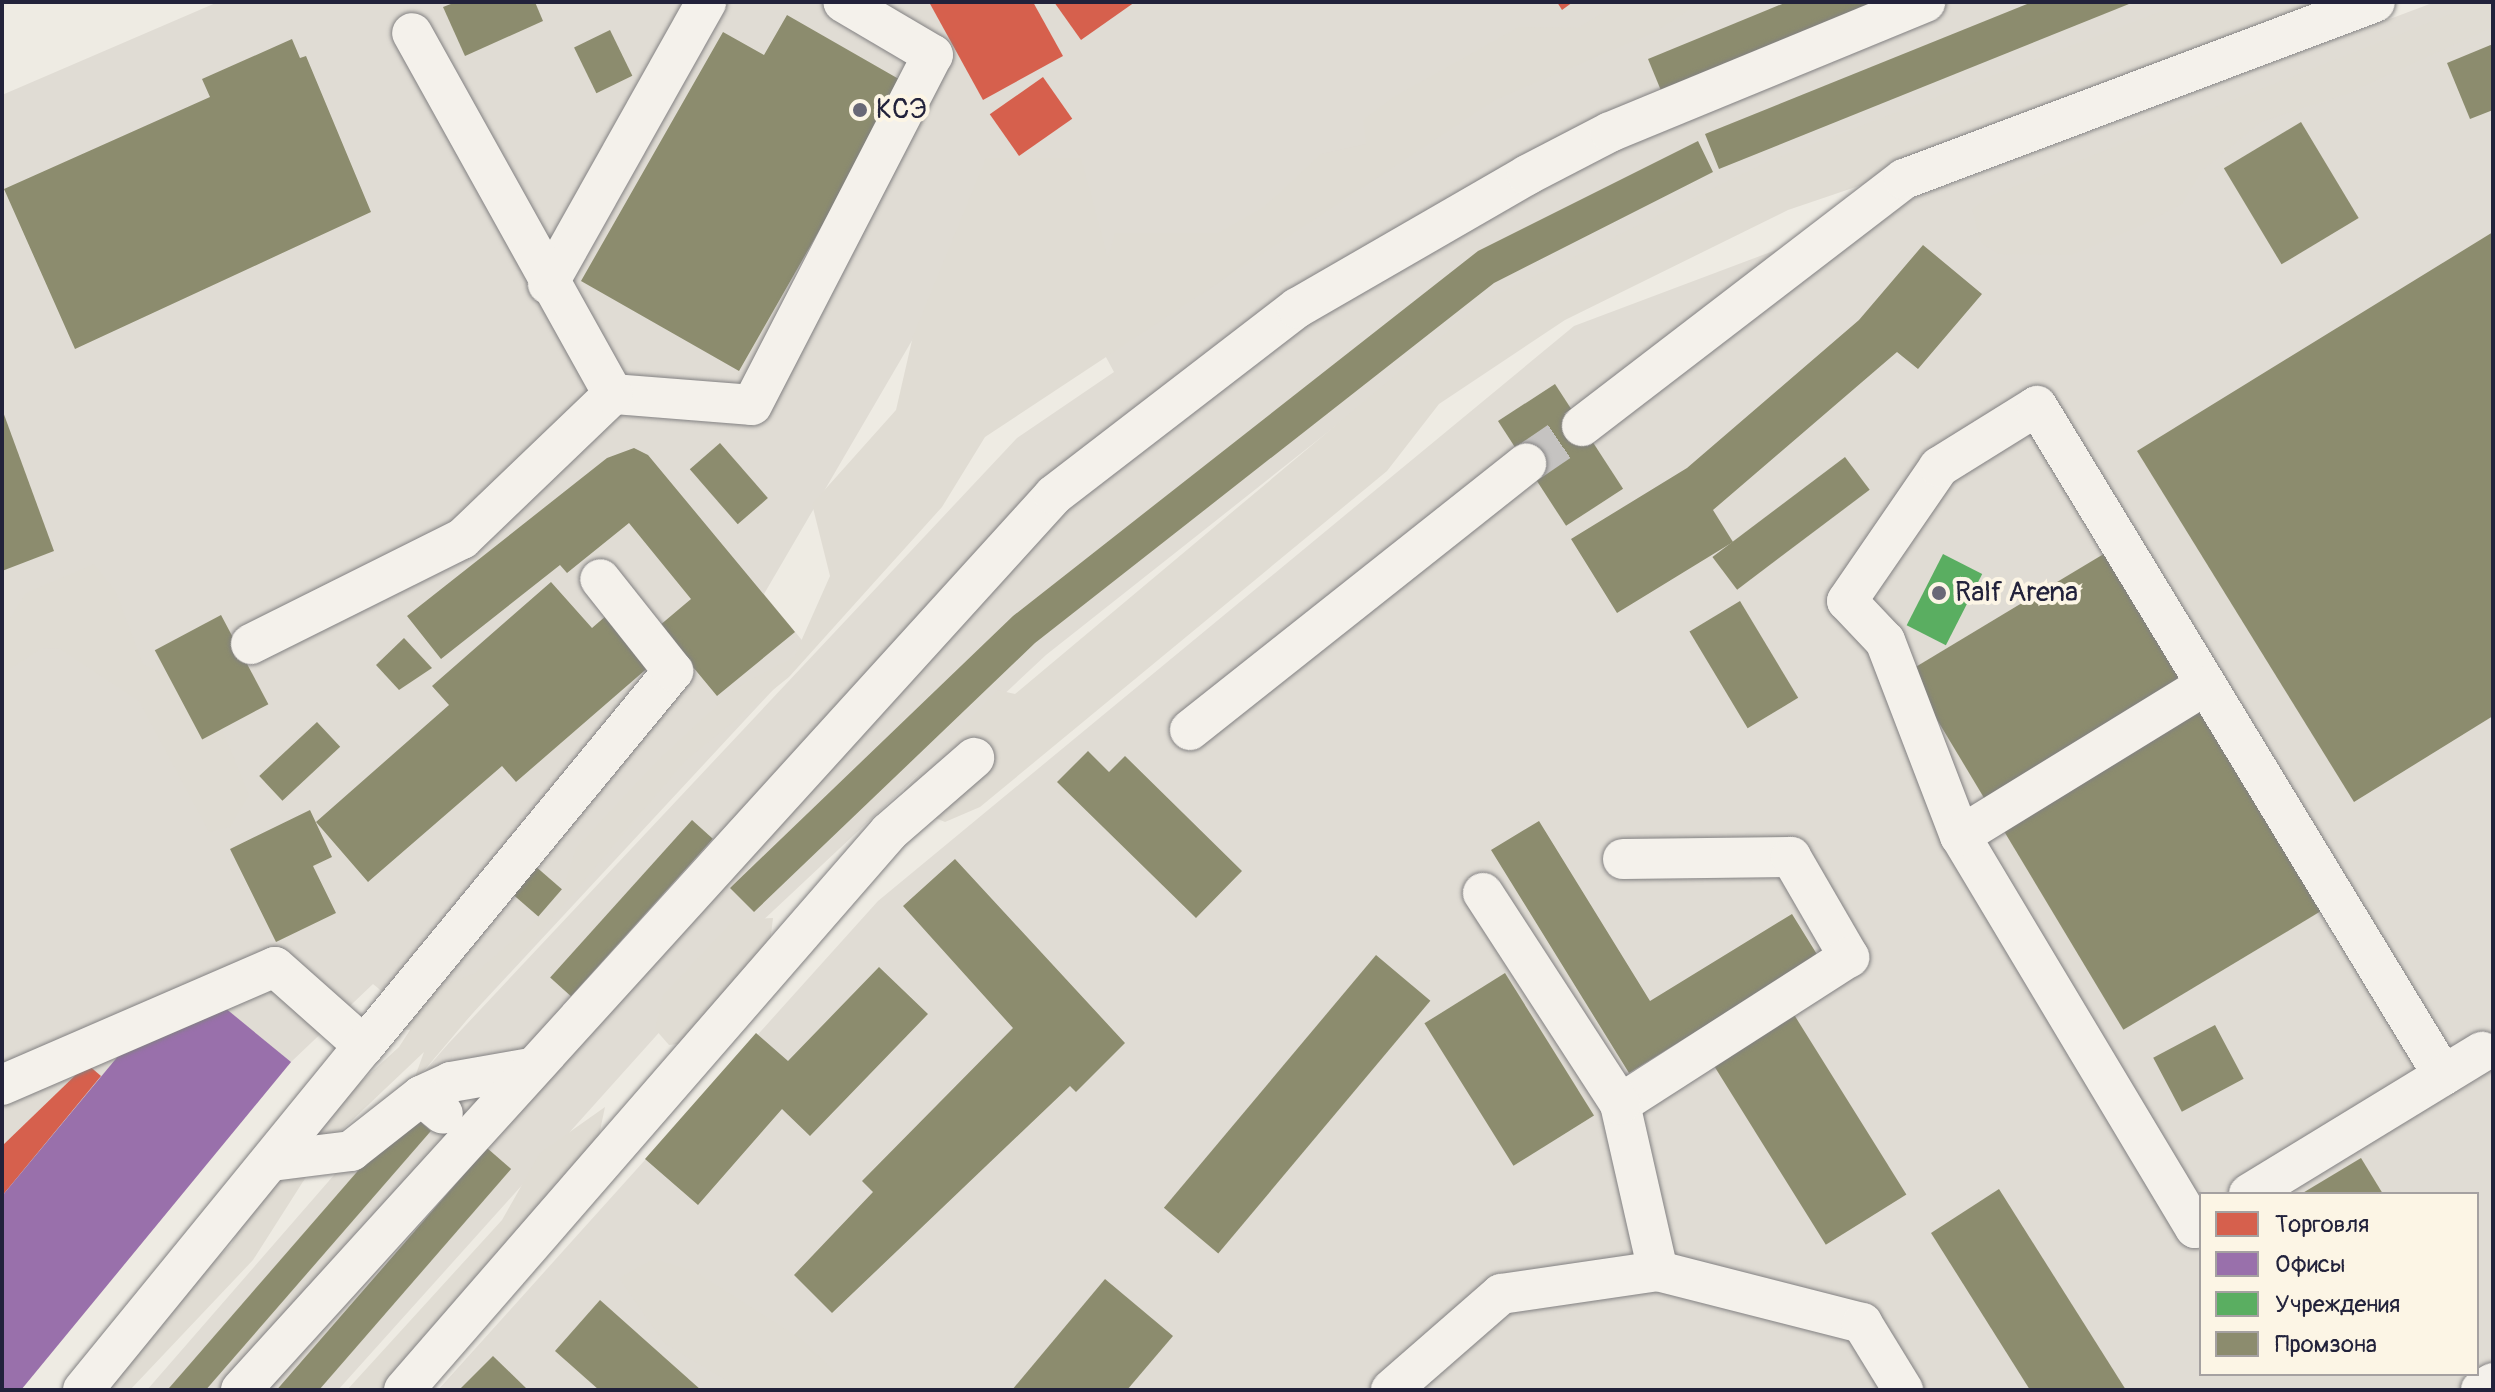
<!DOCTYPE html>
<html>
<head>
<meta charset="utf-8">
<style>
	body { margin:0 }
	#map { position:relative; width:2495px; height:1392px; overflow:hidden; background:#eeebe3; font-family:Pangolin,sans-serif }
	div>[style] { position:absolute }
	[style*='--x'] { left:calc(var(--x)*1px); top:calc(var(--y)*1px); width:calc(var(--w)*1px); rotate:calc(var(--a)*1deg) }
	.built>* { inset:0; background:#e0dcd4 }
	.green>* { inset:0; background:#e0dcd3 }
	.shops>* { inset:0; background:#d6604d; transform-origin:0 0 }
	.offices>* { inset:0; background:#9970ab }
	.public>* { inset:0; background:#5aae61; transform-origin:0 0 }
	.industry>* { inset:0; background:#8c8c6e; transform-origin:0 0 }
	.minor-tunnel>* { height:40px; margin-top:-20px; transform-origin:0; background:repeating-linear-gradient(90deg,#c5c3c1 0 40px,transparent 0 60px) }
	.roads { filter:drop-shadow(0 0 2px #828182) drop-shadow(0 0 2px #828182) }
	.minor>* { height:40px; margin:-20px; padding:0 20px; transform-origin:20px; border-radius:20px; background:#f4f1eb }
	.dots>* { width:22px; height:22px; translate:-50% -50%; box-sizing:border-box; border:4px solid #fcf5e5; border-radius:50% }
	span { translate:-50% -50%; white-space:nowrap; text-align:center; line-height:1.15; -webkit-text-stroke:8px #fcf5e5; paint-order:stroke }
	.poi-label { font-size:28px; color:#22223b }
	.left { translate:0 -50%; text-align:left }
	.frame { position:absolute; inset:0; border:4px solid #22223b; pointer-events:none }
	.legend { position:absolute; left:2199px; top:1192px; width:280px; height:184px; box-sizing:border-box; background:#fcf5e5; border:2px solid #a5a1a1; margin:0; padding:10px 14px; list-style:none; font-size:24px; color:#22223b }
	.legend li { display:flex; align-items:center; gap:16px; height:40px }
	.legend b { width:40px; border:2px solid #a5a1a1 }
</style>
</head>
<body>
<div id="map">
	<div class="built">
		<div style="clip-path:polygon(218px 2px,2209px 2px,1500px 296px,1046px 655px,744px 938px,338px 1390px,147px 1390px,448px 1044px,1017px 438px,1114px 372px,1008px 176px,764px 594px,810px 650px,445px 1043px,373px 984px,291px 1062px,21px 1390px,2px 1390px,2px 95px)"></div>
		<div style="clip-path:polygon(evenodd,2435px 2px,2493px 2px,2493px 1390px,438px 1390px,878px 901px,1574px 326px,2435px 2px,2201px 1194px,2477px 1194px,2477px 1374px,2201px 1374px,2201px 1194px)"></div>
	</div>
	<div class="green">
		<div style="clip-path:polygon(1620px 2px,1701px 2px,1655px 32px,1495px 100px,985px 437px,942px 507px,789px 677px,685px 761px,412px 1085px,424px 1052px,327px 1144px,253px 1260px,130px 1390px,99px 1390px,157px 1313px,231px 1245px,276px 1160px,399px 1047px,410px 1030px,395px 1029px,418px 996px,475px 973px,559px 901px,576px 848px,657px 761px,737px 687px,794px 657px,830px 576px,812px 504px,896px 410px,913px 336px,986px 158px,1081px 158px,1108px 258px,1115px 233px,1218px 233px,1264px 207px,1321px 154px,1366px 144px,1363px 120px,1392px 98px,1519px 27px,1578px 28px)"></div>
		<div style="clip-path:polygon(2186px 2px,2360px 2px,2041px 124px,1788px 210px,1565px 320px,1439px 404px,1387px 471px,980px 807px,945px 822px,909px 807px,904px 790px,997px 690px,1015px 694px,1484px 301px,1769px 161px)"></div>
		<div style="clip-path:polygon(2481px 2px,2493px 2px,2493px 27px,2346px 94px,2261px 122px,2201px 172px,2182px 204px,2142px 225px,2072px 255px,1999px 254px,1981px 243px,1972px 209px,1988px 197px)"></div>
		<div style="clip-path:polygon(94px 564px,116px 592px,143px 664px,208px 695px,249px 795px,230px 827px,209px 832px,139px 701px,60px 649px,42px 648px,2px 674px,2px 631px,26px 593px)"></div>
		<div style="clip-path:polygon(773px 918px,768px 959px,686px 1043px,669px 1045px,655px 1029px,663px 995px,734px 920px)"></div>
		<div style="clip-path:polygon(605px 1107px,597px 1145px,389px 1390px,347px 1390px,502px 1220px,540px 1153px)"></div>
		<div style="clip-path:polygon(654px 1259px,694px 1271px,801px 1339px,854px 1390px,742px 1390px,664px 1343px,619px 1278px)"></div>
	</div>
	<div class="shops">
		<div style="clip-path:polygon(929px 2px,1033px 2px,1063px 56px,983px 100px)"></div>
		<div style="clip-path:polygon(1054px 2px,1135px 2px,1081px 40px)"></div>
		<div style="clip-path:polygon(1557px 2px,1573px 2px,1562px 10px)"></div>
		<div style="left:1043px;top:77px;width:51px;height:65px;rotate:55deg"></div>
		<div style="clip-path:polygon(87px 1064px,101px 1076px,2px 1196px,2px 1146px)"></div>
	</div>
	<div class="offices">
		<div style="clip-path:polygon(224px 1007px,291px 1062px,21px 1390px,2px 1390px,2px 1196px,124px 1049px)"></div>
	</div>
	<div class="public">
		<div style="left:1943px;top:554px;width:44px;height:80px;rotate:27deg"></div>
	</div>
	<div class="industry">
		<div style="clip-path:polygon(456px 2px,535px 2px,543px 21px,465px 56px,443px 7px)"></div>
		<div style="clip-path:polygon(1787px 2px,1884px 2px,1662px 93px,1648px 59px)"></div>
		<div style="clip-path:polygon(2032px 2px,2134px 2px,1719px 169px,1705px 134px)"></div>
		<div style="clip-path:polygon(787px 15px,904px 82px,739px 371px,581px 281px,723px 32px,764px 55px)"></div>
		<div style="left:610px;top:30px;width:51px;height:40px;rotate:64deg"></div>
		<div style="clip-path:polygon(292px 39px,300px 58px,306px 56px,371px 212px,75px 349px,4px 189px,210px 97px,202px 79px)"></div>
		<div style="clip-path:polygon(2493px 44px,2493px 110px,2470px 119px,2447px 63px)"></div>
		<div style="left:2301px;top:122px;width:112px;height:90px;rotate:59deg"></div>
		<div style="clip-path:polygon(1698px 141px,1713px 172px,1494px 283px,1035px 643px,754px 912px,730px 888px,1013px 616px,1478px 251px)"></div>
		<div style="clip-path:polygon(2493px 232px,2493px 716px,2354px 802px,2137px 451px)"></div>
		<div style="clip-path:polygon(1923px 245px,1982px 294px,1918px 369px,1897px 352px,1713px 510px,1733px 542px,1617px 613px,1571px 539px,1687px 468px,1859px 320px)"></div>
		<div style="left:1555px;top:384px;width:125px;height:68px;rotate:57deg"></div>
		<div style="clip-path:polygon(2px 409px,54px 551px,2px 571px)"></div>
		<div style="left:720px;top:443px;width:73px;height:40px;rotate:49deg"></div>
		<div style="clip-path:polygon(634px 448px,648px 455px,795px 632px,717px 696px,659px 626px,691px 599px,629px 523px,567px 573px,560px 565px,441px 659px,407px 616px,607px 458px)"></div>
		<div style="left:1845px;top:457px;width:41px;height:166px;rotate:53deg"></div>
		<div style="left:2107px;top:552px;width:151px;height:232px;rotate:59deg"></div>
		<div style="clip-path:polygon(551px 582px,592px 628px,607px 615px,651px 665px,516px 782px,502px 766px,368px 882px,316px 822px,449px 705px,432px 686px)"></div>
		<div style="left:1740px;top:601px;width:113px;height:59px;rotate:59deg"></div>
		<div style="left:221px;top:615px;width:101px;height:75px;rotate:62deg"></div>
		<div style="clip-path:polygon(404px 638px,432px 668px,399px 690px,376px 665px)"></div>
		<div style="left:2200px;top:705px;width:239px;height:233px;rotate:59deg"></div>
		<div style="left:317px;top:722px;width:34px;height:79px;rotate:47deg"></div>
		<div style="clip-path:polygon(1088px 751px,1109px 772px,1125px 756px,1242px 871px,1196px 918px,1057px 782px)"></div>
		<div style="clip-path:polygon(310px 810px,332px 857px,313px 866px,336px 913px,276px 942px,230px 849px)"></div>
		<div style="left:692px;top:820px;width:28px;height:212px;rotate:42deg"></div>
		<div style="clip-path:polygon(1539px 821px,1650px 1001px,1792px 914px,1818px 956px,1629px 1073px,1491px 850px)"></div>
		<div style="clip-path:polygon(955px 859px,1125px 1043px,1076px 1092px,1070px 1086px,832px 1313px,794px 1275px,873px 1192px,862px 1181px,1013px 1028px,903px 906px)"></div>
		<div style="left:534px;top:865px;width:37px;height:36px;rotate:41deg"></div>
		<div style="left:1376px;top:955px;width:71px;height:330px;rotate:40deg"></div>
		<div style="clip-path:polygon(879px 967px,928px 1014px,810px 1136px,782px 1109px,698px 1205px,645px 1159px,756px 1033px,788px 1061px)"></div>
		<div style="left:1505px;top:973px;width:168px;height:95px;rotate:58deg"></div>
		<div style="left:1793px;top:1013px;width:214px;height:95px;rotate:58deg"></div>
		<div style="left:2215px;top:1025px;width:61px;height:70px;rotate:62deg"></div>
		<div style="left:409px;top:1112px;width:29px;height:371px;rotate:41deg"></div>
		<div style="left:487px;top:1148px;width:32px;height:324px;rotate:41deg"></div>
		<div style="clip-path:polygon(2361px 1158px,2383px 1194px,2301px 1194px)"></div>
		<div style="clip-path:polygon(1999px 1189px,2126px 1390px,2030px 1390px,1931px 1233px)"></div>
		<div style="clip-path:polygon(1105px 1279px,1173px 1336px,1127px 1390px,1012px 1390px)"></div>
		<div style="clip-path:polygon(600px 1300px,701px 1390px,599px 1390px,555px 1351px)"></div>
		<div style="clip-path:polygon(493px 1356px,528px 1390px,459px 1390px)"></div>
	</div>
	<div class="minor-tunnel">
		<div style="--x:1526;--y:464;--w:68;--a:-34.2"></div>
	</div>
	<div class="roads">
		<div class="minor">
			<div style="--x:548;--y:284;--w:323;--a:-60.7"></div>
			<div style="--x:613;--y:394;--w:139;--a:4.5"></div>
			<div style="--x:752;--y:405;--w:394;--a:-62.7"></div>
			<div style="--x:933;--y:55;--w:104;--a:-149.5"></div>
			<div style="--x:1582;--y:426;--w:406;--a:-37.5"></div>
			<div style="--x:1904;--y:179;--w:503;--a:-20.6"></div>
			<div style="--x:251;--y:644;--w:236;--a:-26.5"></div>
			<div style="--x:462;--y:539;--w:209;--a:-43.8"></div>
			<div style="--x:613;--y:394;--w:413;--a:-119.1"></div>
			<div style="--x:1190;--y:730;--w:429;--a:-38.4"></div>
			<div style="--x:1960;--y:836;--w:209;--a:-111"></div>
			<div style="--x:1885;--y:641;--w:55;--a:-133.5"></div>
			<div style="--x:1847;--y:601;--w:163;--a:-55.5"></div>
			<div style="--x:1939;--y:467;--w:115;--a:-31.9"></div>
			<div style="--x:2037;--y:406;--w:783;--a:58.75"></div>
			<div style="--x:1623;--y:859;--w:168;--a:-0.7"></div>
			<div style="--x:1791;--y:857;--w:116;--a:59.9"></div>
			<div style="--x:1849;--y:957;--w:272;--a:147.3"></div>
			<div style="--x:1620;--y:1104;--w:171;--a:77.2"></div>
			<div style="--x:1483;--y:893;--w:252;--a:57"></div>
			<div style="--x:2;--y:1085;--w:297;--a:-23.4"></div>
			<div style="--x:275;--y:967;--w:119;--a:41.6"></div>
			<div style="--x:364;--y:1046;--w:486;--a:-50.5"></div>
			<div style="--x:673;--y:671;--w:117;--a:-128.4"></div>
			<div style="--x:421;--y:1096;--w:33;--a:-25"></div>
			<div style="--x:451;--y:1082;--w:81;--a:-9.9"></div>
			<div style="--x:272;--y:1161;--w:80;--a:-7.2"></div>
			<div style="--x:351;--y:1151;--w:89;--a:-38.2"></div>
			<div style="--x:421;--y:1096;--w:28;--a:39"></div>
			<div style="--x:2249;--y:1194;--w:273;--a:-31.4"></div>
			<div style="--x:2201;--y:1224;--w:7;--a:146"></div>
			<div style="--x:2195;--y:1228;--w:457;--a:-120.9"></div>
			<div style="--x:1960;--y:836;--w:286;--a:-31.6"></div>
			<div style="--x:83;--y:1390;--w:444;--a:-50.8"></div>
			<div style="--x:241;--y:1390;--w:1209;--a:-47.75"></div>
			<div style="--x:1054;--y:495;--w:307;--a:-37.6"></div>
			<div style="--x:1297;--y:308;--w:266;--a:-30"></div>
			<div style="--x:1527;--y:175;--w:93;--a:-27.4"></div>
			<div style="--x:1610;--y:132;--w:341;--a:-22.4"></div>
			<div style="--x:404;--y:1390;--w:739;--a:-49"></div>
			<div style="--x:889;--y:832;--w:113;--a:-41"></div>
			<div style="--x:1391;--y:1390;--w:146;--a:-41.1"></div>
			<div style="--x:1501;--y:1294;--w:159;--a:-8.3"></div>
			<div style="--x:1658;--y:1271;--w:211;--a:14.3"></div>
			<div style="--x:1862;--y:1323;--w:79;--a:58.5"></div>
			<div style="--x:2481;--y:1390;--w:14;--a:-30"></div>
		</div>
	</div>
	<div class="dots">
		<div style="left:860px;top:110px;background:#696876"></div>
		<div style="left:1939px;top:593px;background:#696876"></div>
	</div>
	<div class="poi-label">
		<span class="left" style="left:876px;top:110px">КСЭ</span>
		<span class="left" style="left:1955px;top:593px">Ralf Arena</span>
	</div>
	<div class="frame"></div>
	<ul class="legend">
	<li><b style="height:22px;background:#d6604d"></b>Торговля</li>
	<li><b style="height:22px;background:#9970ab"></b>Офисы</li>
	<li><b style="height:22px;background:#5aae61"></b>Учреждения</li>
	<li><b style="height:22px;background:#8c8c6e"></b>Промзона</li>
	</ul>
</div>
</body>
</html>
